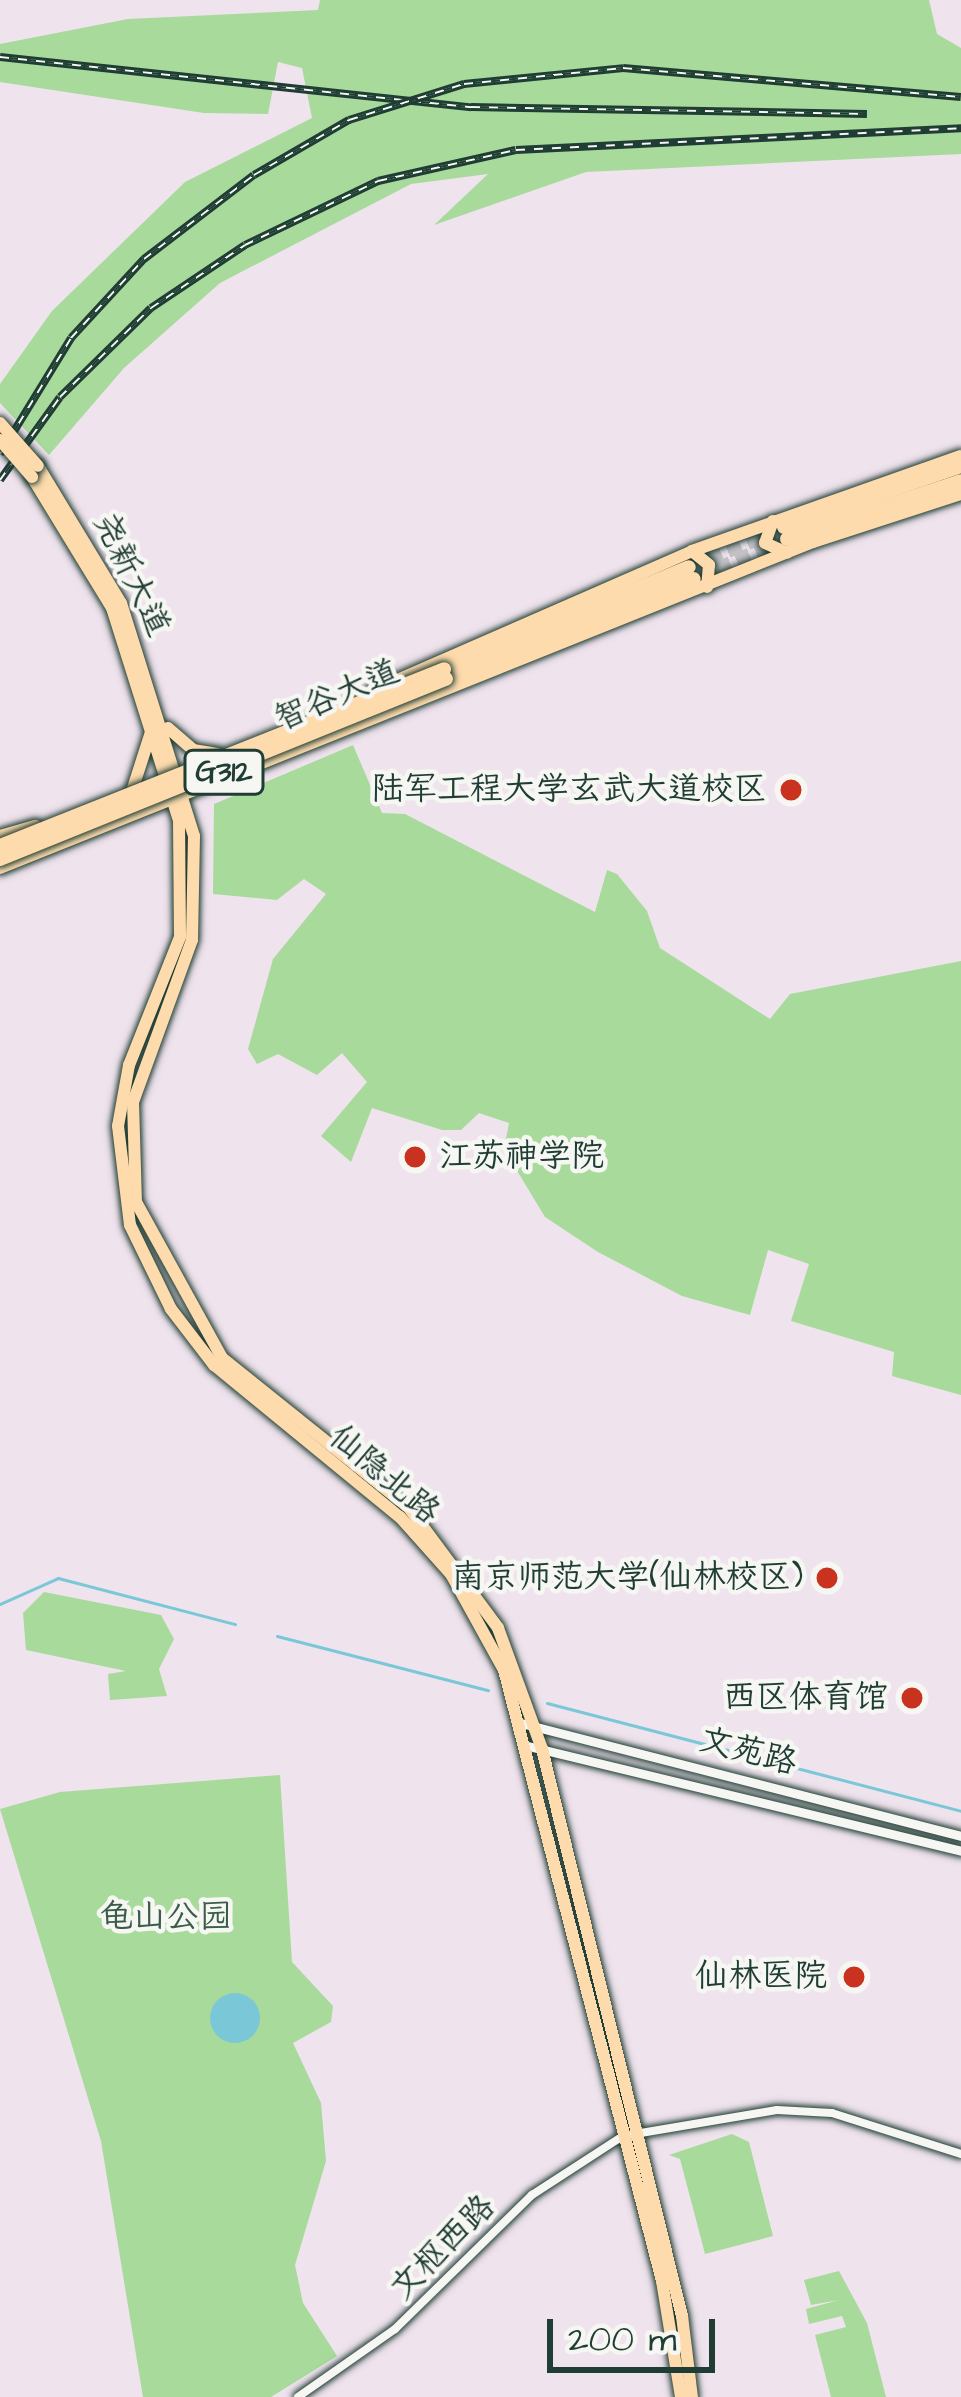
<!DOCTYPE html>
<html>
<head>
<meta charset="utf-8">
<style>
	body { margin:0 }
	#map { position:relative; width:961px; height:2397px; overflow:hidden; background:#efe3ed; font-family:"Architects Daughter","LXGW WenKai TC",sans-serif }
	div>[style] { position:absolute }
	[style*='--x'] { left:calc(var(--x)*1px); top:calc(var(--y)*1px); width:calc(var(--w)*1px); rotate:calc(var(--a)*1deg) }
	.green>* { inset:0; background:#a8da9c }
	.water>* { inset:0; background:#7ac8d7 }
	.round { border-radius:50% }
	.stream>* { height:3px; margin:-1.5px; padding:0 1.5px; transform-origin:1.5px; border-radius:1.5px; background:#7ac8d7 }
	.trunk-tunnel>* { height:14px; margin-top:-7px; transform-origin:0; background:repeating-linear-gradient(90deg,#c5c2c8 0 14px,transparent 0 21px) }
	.roads { filter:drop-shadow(0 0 3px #1f3d34) drop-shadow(0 0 3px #1f3d34) }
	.tertiary>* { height:8px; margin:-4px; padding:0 4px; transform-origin:4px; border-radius:4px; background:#f6f6f2 }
	.secondary>* { height:9px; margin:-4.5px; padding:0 4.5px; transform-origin:4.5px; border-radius:4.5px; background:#f6f6f2 }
	.primary>* { height:12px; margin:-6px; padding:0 6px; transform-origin:6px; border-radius:6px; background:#fedbac }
	.trunk>* { height:14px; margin:-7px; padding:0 7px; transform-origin:7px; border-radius:7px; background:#fedbac }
	.rail>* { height:8px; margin-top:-4px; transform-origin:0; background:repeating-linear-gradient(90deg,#f6f6f2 0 9px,#1f3d34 0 18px); box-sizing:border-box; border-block:3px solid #1f3d34 }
	.bridges { filter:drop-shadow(0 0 3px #1f3d34) drop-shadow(0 0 3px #1f3d34) }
	.primary-bridge>* { height:12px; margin:-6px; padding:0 6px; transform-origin:6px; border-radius:6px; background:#fedbac }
	.trunk-bridge>* { height:14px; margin:-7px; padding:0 7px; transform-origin:7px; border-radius:7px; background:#fedbac }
	.dots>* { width:33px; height:33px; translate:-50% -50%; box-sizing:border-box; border:6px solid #f6f6f2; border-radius:50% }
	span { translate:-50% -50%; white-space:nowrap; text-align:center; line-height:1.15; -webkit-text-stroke:9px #f6f6f2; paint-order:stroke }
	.shield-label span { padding:3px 9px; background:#f6f6f2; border:3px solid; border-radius:9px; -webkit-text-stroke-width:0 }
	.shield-label { font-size:30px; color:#1f3d34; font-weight:700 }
	.street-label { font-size:33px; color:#1f3d34 }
	.poi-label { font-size:33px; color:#1f3d34 }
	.right { translate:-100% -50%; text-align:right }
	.left { translate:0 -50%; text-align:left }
	.park-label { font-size:33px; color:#3a5c49 }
	.scale { position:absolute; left:547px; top:2319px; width:168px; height:54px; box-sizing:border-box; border:6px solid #1f3d34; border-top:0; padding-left:15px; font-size:36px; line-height:42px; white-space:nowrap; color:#1f3d34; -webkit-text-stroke:9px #f6f6f2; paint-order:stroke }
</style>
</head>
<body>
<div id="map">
	<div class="green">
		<div style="clip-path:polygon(320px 0,929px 0,937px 34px,961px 48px,961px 154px,586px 172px,434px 225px,488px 174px,411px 184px,220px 283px,124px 368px,49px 455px,0 403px,0 384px,52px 311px,185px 182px,312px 118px,302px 68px,278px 62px,268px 114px,204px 113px,0 82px,0 44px,128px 19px,318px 10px)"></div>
		<div style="clip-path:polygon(353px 745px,382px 813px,405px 814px,595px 912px,607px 870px,617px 874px,647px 911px,660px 948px,770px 1019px,790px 994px,961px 961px,961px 1395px,892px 1376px,894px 1352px,791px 1321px,809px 1264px,768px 1250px,750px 1315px,682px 1296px,598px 1252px,545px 1217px,504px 1149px,509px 1123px,479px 1113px,461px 1130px,442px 1130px,372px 1108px,351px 1162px,321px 1136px,367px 1082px,342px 1053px,317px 1075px,278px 1054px,257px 1064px,248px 1049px,273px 959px,326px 894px,304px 879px,277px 900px,213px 894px,214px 804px)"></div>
		<div style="clip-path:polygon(44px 1592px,161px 1615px,174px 1639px,159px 1669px,167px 1696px,110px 1700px,108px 1674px,126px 1671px,26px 1650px,23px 1613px)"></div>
		<div style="clip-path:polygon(280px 1775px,292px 1962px,333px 2006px,331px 2022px,293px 2043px,321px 2103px,326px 2161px,295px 2265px,303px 2303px,337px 2356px,271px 2397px,143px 2397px,101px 2141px,0 1809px,60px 1792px)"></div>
		<div style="clip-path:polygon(732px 2134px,749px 2142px,773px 2236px,705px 2254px,680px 2159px,669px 2155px)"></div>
		<div style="clip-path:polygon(839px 2271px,867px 2323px,886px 2397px,831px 2397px,815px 2335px,846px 2327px,842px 2316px,809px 2324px,806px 2309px,839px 2300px,811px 2305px,804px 2280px)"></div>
	</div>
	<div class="water">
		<div class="round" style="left:210px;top:1993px;width:50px;height:50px"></div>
	</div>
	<div class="stream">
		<div style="--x:0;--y:1604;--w:64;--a:-24.1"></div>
		<div style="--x:58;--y:1578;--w:183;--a:14.6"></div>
		<div style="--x:277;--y:1636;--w:218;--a:14.4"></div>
		<div style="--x:547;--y:1703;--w:428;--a:14.6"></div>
	</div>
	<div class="trunk-tunnel">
		<div style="--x:689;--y:567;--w:92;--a:-22.4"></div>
		<div style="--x:698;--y:577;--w:86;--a:-23.3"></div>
	</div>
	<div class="roads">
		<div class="tertiary">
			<div style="--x:298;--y:2397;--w:118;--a:-35"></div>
			<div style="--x:395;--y:2329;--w:192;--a:-44.4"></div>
			<div style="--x:532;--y:2195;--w:108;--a:-33"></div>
			<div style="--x:623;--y:2136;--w:156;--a:-9.6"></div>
			<div style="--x:777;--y:2110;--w:55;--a:3.1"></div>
			<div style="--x:832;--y:2113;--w:135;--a:17.6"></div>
		</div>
		<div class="secondary">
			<div style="--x:521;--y:1723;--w:454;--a:14.4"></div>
			<div style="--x:528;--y:1746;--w:446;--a:13.6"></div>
		</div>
		<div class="primary">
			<div style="--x:38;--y:466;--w:160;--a:58.8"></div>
			<div style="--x:121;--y:603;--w:244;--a:72.6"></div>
			<div style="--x:194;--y:836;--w:104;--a:91.1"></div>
			<div style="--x:192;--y:940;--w:172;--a:110"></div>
			<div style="--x:133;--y:1102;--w:100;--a:88.3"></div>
			<div style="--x:136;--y:1202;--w:178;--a:61.1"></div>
			<div style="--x:222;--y:1358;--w:240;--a:38.7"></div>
			<div style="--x:409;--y:1508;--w:149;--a:53.4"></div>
			<div style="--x:498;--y:1628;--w:129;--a:70"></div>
			<div style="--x:542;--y:1749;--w:584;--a:76.13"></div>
			<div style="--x:682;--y:2316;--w:82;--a:83"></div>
			<div style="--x:32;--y:477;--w:153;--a:58.6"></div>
			<div style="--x:112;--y:608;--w:223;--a:72.5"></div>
			<div style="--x:179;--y:821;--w:116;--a:89.5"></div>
			<div style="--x:180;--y:937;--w:138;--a:111.7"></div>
			<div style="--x:129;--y:1065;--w:62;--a:100.2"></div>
			<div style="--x:118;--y:1126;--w:100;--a:83.1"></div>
			<div style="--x:130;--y:1225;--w:93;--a:64"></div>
			<div style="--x:171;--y:1309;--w:71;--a:52.5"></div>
			<div style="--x:214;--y:1365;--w:240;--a:39.3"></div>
			<div style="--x:400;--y:1517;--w:76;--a:48.2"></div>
			<div style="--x:451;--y:1574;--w:110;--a:61.1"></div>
			<div style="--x:504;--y:1670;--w:631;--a:75.5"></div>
			<div style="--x:662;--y:2281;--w:118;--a:80.7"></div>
			<div style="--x:773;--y:521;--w:23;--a:110"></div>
			<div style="--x:765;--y:543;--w:24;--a:24"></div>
			<div style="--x:692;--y:551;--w:22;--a:39"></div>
			<div style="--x:709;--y:565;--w:22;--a:95"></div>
			<div style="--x:372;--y:691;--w:349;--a:-23.6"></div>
			<div style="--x:692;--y:551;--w:285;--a:-19.5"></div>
			<div style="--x:168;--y:728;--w:33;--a:41"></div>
			<div style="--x:193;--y:750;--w:25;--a:9"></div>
			<div style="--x:133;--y:788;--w:59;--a:-72.2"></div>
			<div style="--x:0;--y:836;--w:37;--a:-16"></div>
			<div style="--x:0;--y:868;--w:876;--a:-21.85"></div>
			<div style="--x:813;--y:542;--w:156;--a:-18"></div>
		</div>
		<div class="trunk">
			<div style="--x:784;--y:527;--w:187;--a:-19"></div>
			<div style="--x:787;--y:539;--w:183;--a:-18.4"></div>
			<div style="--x:444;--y:669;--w:265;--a:-22.6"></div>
			<div style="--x:446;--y:679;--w:267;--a:-22"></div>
		</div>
	</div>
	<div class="rail">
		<div style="--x:0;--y:57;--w:474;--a:6.1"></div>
		<div style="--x:471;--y:107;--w:396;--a:1"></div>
		<div style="--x:0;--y:454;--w:136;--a:-58.5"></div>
		<div style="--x:71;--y:338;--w:108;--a:-47.3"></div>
		<div style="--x:144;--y:259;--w:138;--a:-37.4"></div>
		<div style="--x:254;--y:175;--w:110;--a:-30.1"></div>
		<div style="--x:349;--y:120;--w:121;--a:-17.4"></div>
		<div style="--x:464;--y:84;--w:160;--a:-5.7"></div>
		<div style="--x:623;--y:68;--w:339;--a:4.9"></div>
		<div style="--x:0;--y:480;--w:102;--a:-54.1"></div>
		<div style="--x:60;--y:397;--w:127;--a:-44.4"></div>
		<div style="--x:151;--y:308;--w:113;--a:-33.8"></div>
		<div style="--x:245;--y:245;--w:148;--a:-25.7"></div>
		<div style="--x:378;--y:181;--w:141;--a:-12.7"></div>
		<div style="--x:516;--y:150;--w:446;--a:-2.8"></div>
	</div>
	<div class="bridges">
		<div class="primary-bridge">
			<div style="--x:0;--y:423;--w:57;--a:48.5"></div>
			<div style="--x:0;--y:440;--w:49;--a:49.1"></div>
		</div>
		<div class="trunk-bridge">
			<div style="--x:0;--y:846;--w:478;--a:-21.7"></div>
			<div style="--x:0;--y:859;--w:481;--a:-22"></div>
		</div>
	</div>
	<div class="dots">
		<div style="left:791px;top:790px;background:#c8321e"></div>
		<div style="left:415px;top:1157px;background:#c8321e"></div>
		<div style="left:827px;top:1578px;background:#c8321e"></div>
		<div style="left:912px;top:1698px;background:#c8321e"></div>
		<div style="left:854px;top:1977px;background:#c8321e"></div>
	</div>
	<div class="shield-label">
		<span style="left:224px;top:772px">G312</span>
	</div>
	<div class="street-label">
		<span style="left:131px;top:575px;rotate:64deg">尧新大道</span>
		<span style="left:337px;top:696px;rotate:-23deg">智谷大道</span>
		<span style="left:384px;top:1475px;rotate:40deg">仙隐北路</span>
		<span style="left:748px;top:1752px;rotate:15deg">文苑路</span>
		<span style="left:443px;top:2248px;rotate:-45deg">文枢西路</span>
	</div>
	<div class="poi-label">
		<span class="right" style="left:767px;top:790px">陆军工程大学玄武大道校区</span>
		<span class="left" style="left:439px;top:1157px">江苏神学院</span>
		<span class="right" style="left:803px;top:1578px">南京师范大学(仙林校区)</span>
		<span class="right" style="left:888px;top:1698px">西区体育馆</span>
		<span class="right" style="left:827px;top:1977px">仙林医院</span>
	</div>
	<div class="park-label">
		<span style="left:166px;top:1918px">龟山公园</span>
	</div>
	<div class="scale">200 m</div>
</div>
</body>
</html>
